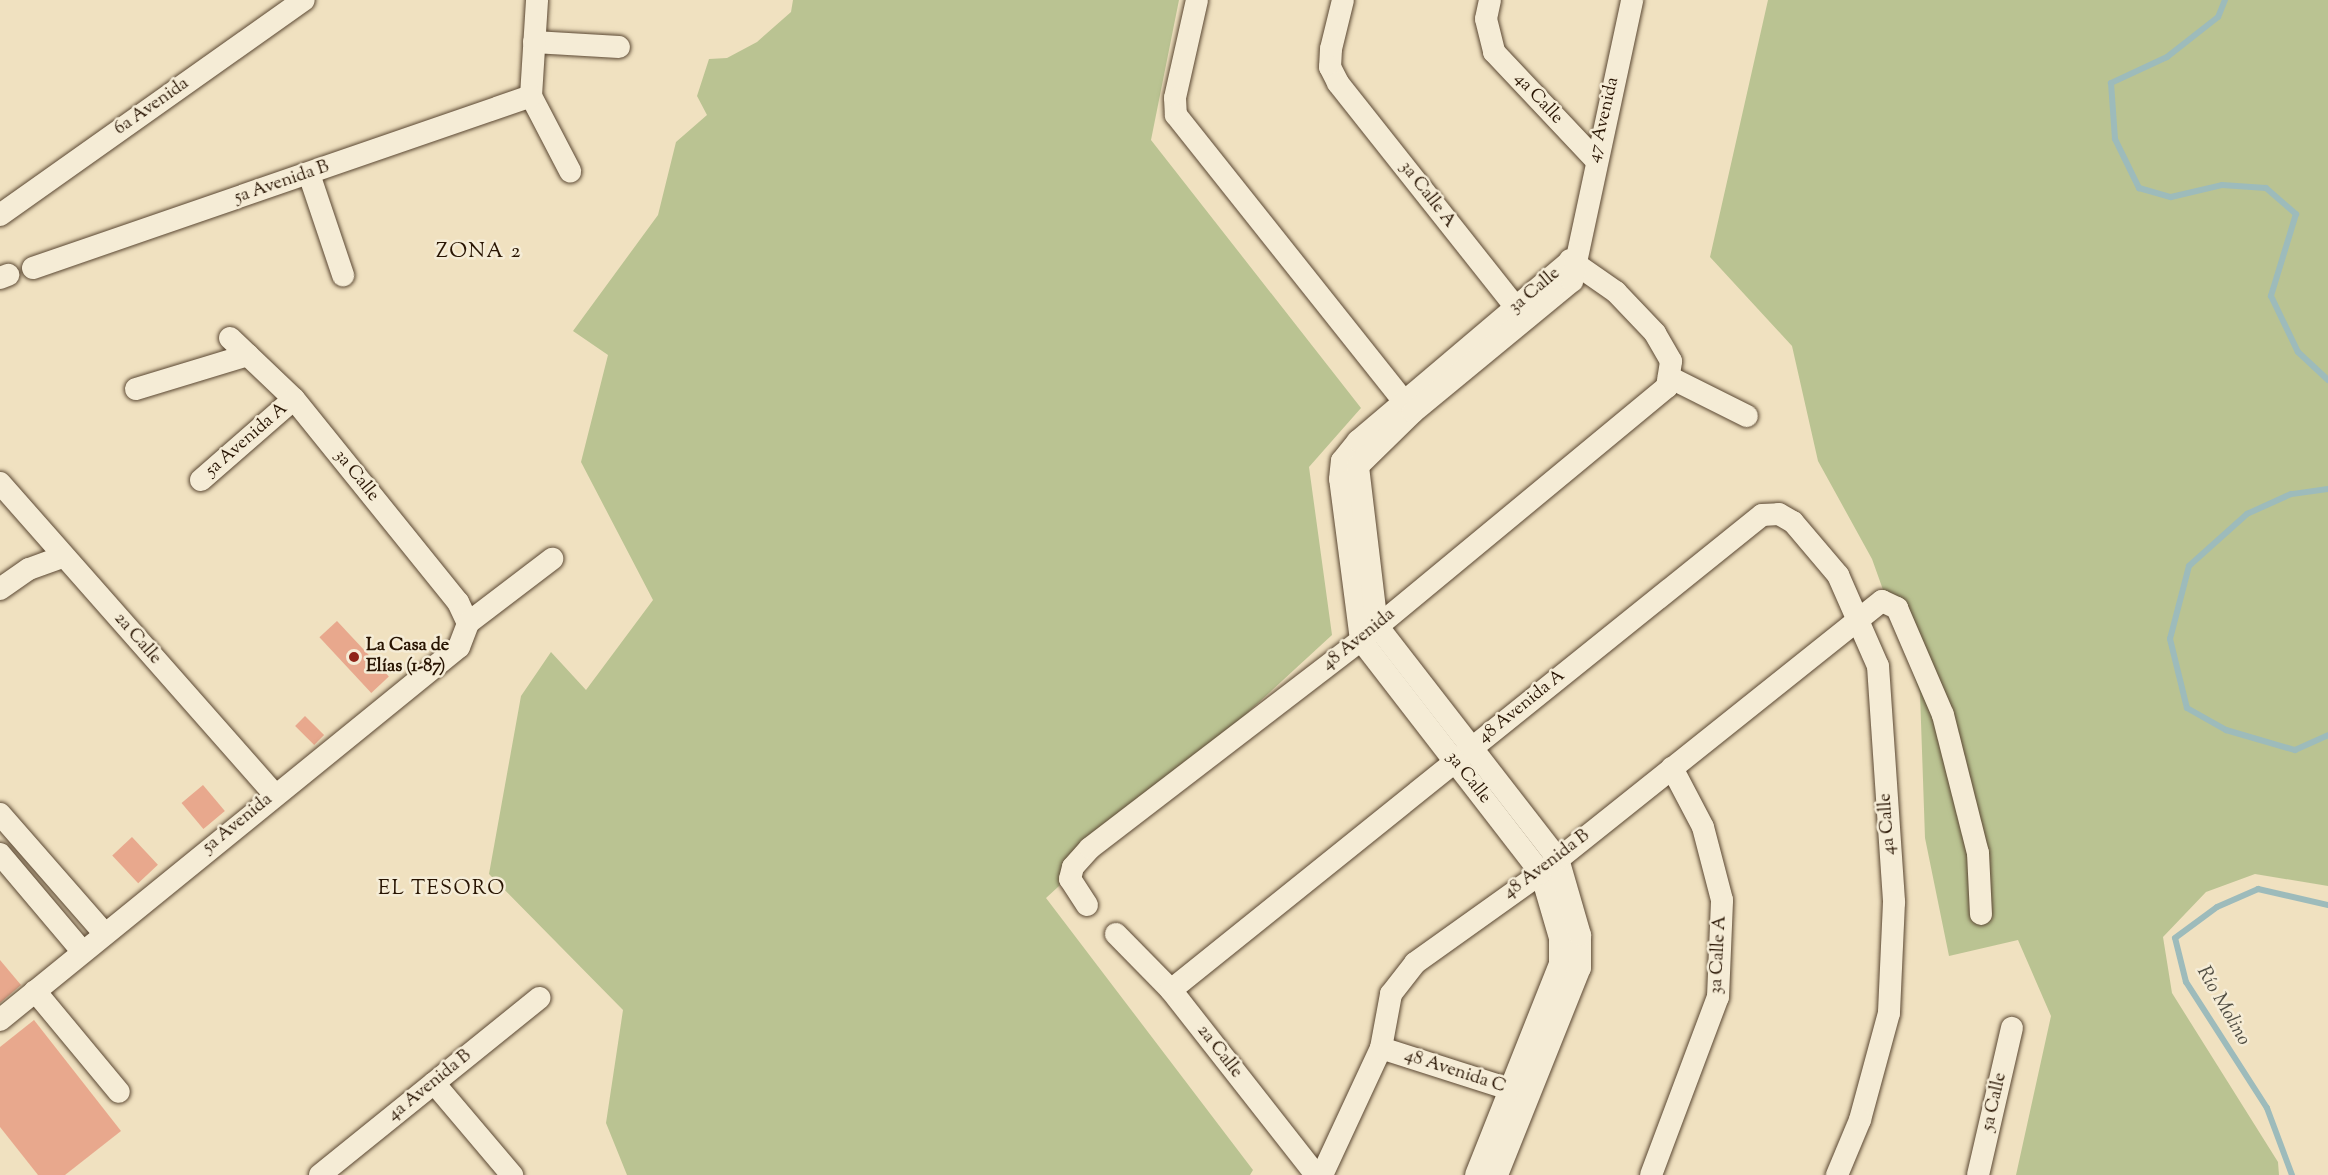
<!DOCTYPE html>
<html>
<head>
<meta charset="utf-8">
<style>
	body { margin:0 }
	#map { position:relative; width:2328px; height:1175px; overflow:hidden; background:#f0e1c0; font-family:"Sorts Mill Goudy",serif }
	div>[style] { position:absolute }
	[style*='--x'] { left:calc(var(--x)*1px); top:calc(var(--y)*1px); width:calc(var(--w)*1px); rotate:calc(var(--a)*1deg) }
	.green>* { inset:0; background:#bac392 }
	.stream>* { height:6px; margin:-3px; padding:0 3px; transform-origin:3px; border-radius:3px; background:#9dbbbb }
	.building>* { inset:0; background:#e8a88d; transform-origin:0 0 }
	.roads { filter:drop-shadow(0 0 2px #5a4732) drop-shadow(0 0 2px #5a4732) }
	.minor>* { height:22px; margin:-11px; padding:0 11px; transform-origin:11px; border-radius:11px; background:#f5ecd6 }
	.dots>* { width:16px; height:16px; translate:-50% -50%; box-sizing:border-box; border:3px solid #f5ecd6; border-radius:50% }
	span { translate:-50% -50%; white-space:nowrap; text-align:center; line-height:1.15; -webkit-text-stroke:5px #f5ecd6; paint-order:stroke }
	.street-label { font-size:18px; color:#281402 }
	.poi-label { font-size:18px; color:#281402; font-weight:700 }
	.left { translate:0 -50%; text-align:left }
	.neighbourhood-label { font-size:20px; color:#281402; letter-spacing:1.5px }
	.water-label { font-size:20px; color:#514e43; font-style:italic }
	.quarter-label { font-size:21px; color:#281402; letter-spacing:1.5px }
</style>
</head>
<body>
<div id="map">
	<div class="green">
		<div style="clip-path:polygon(793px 0,1179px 0,1151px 140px,1361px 408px,1309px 467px,1332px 635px,1046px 898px,1253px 1170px,1250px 1175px,627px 1175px,606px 1123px,623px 1010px,489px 874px,521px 696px,551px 652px,586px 690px,653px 600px,581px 462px,608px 355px,573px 331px,658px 215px,676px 142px,707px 115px,697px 96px,709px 59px,727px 58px,757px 42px,791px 12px)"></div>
		<div style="clip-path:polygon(1768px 0,2328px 0,2328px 886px,2255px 874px,2206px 892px,2163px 937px,2172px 993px,2278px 1162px,2279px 1175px,2016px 1175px,2051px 1016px,2018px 940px,1949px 956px,1925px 838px,1920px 693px,1872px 559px,1818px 461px,1792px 346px,1710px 257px)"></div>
	</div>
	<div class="stream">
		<div style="--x:2225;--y:0;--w:18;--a:112"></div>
		<div style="--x:2218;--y:17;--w:65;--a:141.9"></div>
		<div style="--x:2167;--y:57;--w:62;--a:155.1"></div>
		<div style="--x:2111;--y:83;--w:56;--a:85.9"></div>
		<div style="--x:2115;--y:139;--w:55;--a:63.9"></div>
		<div style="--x:2139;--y:188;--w:33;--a:16"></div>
		<div style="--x:2171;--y:197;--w:52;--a:-13.2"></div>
		<div style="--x:2222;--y:185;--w:44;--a:3.9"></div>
		<div style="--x:2266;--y:188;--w:40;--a:41"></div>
		<div style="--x:2296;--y:214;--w:86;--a:107"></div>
		<div style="--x:2271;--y:296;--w:62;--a:64.3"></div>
		<div style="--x:2298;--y:352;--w:41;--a:43"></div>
		<div style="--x:2328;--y:489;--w:37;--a:172"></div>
		<div style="--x:2291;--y:494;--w:48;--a:155.6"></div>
		<div style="--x:2247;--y:514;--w:78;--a:138.1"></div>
		<div style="--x:2189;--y:566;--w:75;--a:104.6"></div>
		<div style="--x:2170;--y:639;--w:71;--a:76.2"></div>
		<div style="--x:2187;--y:708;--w:45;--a:29.4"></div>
		<div style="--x:2226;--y:730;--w:72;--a:16.2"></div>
		<div style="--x:2295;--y:750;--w:36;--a:-24"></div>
		<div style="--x:2292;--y:1175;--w:72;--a:-110.5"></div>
		<div style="--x:2267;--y:1108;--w:150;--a:-122.7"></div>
		<div style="--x:2186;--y:982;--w:45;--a:-104"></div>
		<div style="--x:2175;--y:938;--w:52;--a:-36.4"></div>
		<div style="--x:2217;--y:907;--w:45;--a:-23.7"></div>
		<div style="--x:2258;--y:889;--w:72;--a:12.9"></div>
	</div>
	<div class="building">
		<div style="left:337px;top:621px;width:76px;height:24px;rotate:47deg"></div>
		<div style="left:305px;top:716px;width:27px;height:14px;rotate:45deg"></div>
		<div style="left:203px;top:785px;width:34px;height:28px;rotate:50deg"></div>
		<div style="left:132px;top:837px;width:38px;height:27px;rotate:47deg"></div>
		<div style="clip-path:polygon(0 960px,21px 985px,0 1003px)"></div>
		<div style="clip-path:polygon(34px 1020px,121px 1131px,65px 1175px,38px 1175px,0 1127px,0 1047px)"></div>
	</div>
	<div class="roads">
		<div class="minor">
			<div style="--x:1197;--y:0;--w:100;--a:102.7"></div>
			<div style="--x:1175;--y:98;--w:17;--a:87"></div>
			<div style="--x:1176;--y:115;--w:379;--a:51.5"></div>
			<div style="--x:1343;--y:0;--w:50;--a:103.8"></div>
			<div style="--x:1331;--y:49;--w:18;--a:93"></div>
			<div style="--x:1330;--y:67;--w:18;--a:63"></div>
			<div style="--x:1338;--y:83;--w:301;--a:51.6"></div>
			<div style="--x:1490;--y:0;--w:19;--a:102"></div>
			<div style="--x:1486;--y:19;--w:34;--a:76"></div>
			<div style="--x:1494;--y:52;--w:147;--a:46.7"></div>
			<div style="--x:534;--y:42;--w:85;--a:3.4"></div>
			<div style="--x:531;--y:96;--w:96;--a:-86.4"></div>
			<div style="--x:531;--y:96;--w:85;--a:62.5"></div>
			<div style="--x:309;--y:174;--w:107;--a:71.4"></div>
			<div style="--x:0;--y:215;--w:372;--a:-35.3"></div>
			<div style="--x:33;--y:268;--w:527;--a:-19.05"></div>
			<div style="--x:0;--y:278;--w:9;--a:-21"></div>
			<div style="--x:230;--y:338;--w:88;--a:43.6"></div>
			<div style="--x:294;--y:399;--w:261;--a:51.1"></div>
			<div style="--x:458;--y:602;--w:23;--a:65"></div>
			<div style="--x:1669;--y:377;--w:87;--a:26.6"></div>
			<div style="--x:136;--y:389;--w:117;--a:-16.9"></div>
			<div style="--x:201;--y:480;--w:123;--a:-41.1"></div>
			<div style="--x:0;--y:483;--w:414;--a:48.6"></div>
			<div style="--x:0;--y:589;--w:35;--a:-35"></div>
			<div style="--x:29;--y:569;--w:37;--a:-20"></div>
			<div style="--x:0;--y:814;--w:158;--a:48.8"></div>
			<div style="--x:0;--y:854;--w:127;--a:49.8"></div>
			<div style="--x:1087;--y:905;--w:31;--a:-123"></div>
			<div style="--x:1070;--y:879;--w:12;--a:-76"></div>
			<div style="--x:1073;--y:867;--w:25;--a:-48"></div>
			<div style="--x:1090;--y:848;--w:342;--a:-37.5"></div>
			<div style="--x:1361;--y:640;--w:397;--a:-39.6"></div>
			<div style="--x:1667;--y:387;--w:26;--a:-81"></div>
			<div style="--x:1671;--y:361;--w:32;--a:-120"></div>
			<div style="--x:1655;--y:333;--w:57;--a:-133.6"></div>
			<div style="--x:1616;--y:292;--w:56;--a:-145.2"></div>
			<div style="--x:1116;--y:934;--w:78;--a:45.5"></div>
			<div style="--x:1171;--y:990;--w:235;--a:51.9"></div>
			<div style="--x:1171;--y:990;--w:758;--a:-38.79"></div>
			<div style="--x:1762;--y:515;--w:17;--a:-3"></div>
			<div style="--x:1779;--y:514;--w:16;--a:30"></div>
			<div style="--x:1793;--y:522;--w:70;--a:49.7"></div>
			<div style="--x:1838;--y:575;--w:99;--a:66.3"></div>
			<div style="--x:1878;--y:666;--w:237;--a:86.1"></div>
			<div style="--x:1894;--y:902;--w:111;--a:92.6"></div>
			<div style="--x:1889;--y:1013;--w:111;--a:105.2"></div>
			<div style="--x:1860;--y:1120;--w:60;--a:112.7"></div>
			<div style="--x:35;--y:991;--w:131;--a:50.3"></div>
			<div style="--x:0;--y:1020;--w:591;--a:-39.1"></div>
			<div style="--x:459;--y:647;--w:26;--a:-69"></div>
			<div style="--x:468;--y:623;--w:106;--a:-37.3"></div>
			<div style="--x:1381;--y:1048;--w:151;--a:17.7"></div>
			<div style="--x:434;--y:1083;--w:121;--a:49.7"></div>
			<div style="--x:320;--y:1175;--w:282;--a:-38.9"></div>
			<div style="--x:1322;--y:1175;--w:140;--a:-65.1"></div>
			<div style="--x:1381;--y:1048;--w:55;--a:-79.5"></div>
			<div style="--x:1391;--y:994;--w:39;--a:-52"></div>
			<div style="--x:1415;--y:963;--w:155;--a:-35.5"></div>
			<div style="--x:1541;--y:873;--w:436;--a:-38.6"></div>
			<div style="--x:1882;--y:601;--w:17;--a:25"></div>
			<div style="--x:1897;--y:608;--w:116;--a:66.7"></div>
			<div style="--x:1943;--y:715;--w:142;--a:75.8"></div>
			<div style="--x:1978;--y:853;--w:61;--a:87.2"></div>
			<div style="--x:1476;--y:1175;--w:227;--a:-68.3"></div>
			<div style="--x:1560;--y:964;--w:26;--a:-90"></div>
			<div style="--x:1560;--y:938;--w:68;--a:-106.3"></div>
			<div style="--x:1541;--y:873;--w:294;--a:-127.7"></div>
			<div style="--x:1361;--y:640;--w:162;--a:-97.4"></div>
			<div style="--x:1340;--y:479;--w:18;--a:-84"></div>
			<div style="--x:1342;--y:461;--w:26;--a:-51"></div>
			<div style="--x:1358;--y:441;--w:275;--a:-40.3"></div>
			<div style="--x:1497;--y:1175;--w:223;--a:-68.2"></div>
			<div style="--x:1580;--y:968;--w:33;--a:-90"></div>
			<div style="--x:1580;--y:935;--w:79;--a:-106.1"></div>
			<div style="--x:1558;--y:859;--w:295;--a:-127.8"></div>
			<div style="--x:1377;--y:626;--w:161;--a:-96.8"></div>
			<div style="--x:1358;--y:466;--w:77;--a:-44.5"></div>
			<div style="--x:1413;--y:412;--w:206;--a:-39.5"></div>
			<div style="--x:1572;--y:281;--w:287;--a:-77.9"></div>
			<div style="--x:1651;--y:1175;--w:190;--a:-69.4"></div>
			<div style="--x:1718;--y:997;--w:97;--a:-87.6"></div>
			<div style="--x:1722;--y:900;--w:75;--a:-104.6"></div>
			<div style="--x:1703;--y:827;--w:67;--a:-117.7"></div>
			<div style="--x:1978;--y:1175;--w:151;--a:-77"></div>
		</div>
	</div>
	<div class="dots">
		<div style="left:354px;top:657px;background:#8f2418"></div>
	</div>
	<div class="street-label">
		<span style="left:1538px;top:99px;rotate:47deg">4a Calle</span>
		<span style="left:152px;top:107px;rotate:-35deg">6a Avenida</span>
		<span style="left:1604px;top:120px;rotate:-77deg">47 Avenida</span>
		<span style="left:282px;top:183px;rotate:-19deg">5a Avenida B</span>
		<span style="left:1427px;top:195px;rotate:52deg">3a Calle A</span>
		<span style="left:1535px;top:291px;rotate:-40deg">3a Calle</span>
		<span style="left:247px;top:440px;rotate:-41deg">5a Avenida A</span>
		<span style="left:356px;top:476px;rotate:51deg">3a Calle</span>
		<span style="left:137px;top:639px;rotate:49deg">2a Calle</span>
		<span style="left:1359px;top:640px;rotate:-39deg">48 Avenida</span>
		<span style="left:1522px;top:707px;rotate:-39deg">48 Avenida A</span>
		<span style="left:1468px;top:778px;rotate:52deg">3a Calle</span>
		<span style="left:238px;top:824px;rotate:-39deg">5a Avenida</span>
		<span style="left:1888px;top:824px;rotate:-94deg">4a Calle</span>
		<span style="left:1547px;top:865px;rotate:-37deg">48 Avenida B</span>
		<span style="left:1719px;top:955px;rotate:-87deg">3a Calle A</span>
		<span style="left:1219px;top:1052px;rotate:52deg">2a Calle</span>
		<span style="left:1455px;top:1072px;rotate:18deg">48 Avenida C</span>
		<span style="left:430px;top:1086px;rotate:-39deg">4a Avenida B</span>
		<span style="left:1995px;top:1102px;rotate:-77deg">5a Calle</span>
	</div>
	<div class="poi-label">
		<span class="left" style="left:366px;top:657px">La Casa de<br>Elías (1-87)</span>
	</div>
	<div class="neighbourhood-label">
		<span style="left:442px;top:889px">EL TESORO</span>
	</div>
	<div class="water-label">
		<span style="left:2223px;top:1006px;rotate:60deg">Río Molino</span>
	</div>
	<div class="quarter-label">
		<span style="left:479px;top:252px">ZONA 2</span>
	</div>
</div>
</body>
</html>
